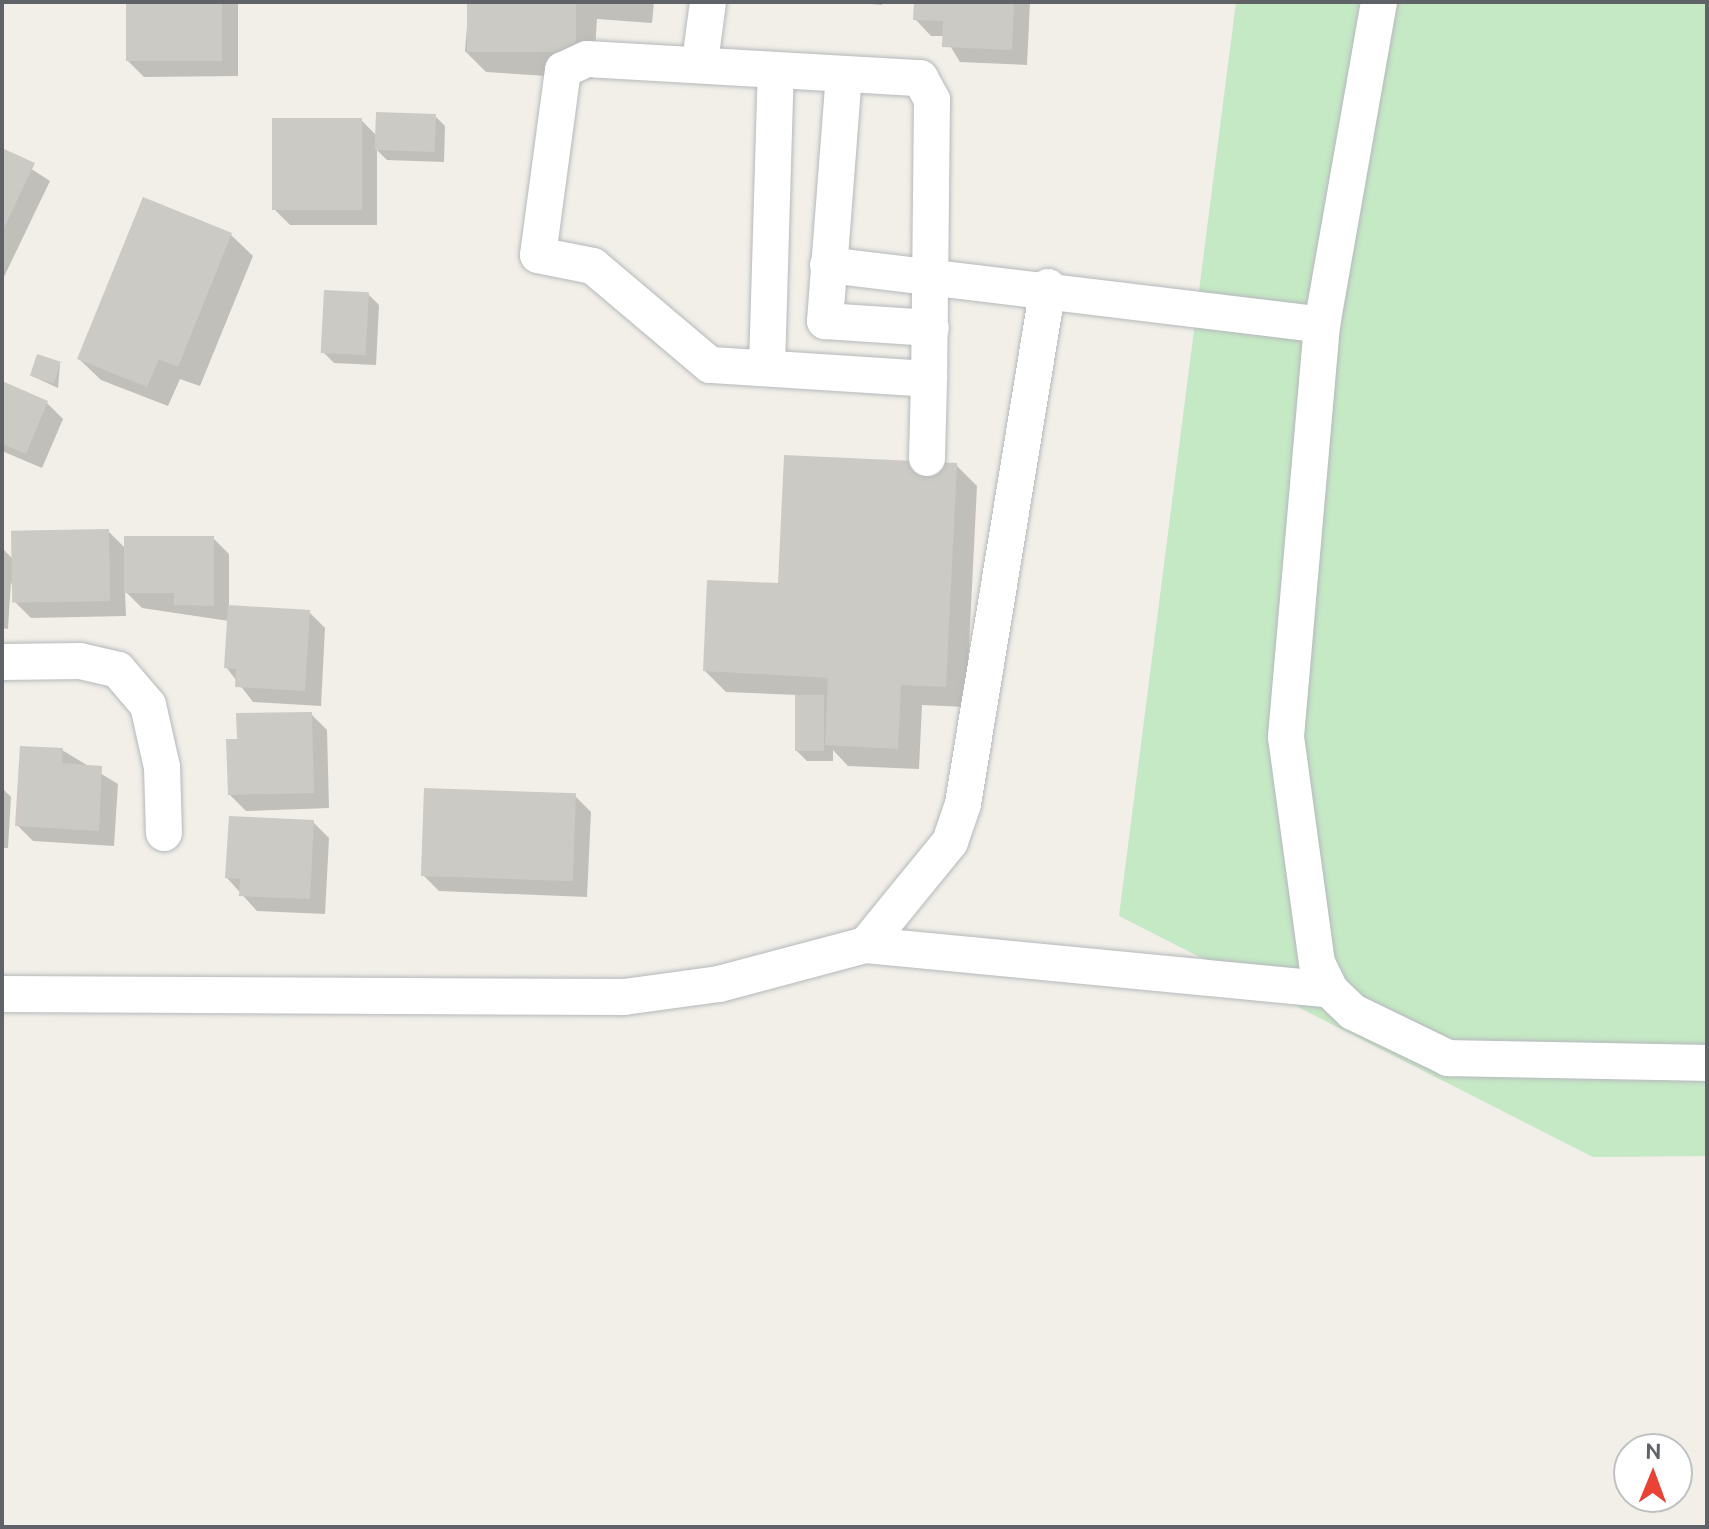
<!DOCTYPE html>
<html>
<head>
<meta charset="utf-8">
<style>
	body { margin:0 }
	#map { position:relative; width:1709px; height:1529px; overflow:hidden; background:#f1efe8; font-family:Ubuntu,sans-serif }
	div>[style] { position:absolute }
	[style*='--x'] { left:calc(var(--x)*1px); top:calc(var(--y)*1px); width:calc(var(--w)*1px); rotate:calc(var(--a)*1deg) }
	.green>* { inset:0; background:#c5e8c5 }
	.shadow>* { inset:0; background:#0003 }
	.building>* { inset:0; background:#cccac5; transform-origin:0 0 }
	.roads { filter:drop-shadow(0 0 2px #b5b8bc) drop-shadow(0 0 2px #b5b8bc) }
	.minor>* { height:36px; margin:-18px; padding:0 18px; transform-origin:18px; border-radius:18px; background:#fff }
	span { translate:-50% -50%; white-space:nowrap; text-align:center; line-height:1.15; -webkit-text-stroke:6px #fff; paint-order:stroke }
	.frame { position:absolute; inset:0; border:4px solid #5f6368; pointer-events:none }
	.north { position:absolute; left:1613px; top:1433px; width:80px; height:80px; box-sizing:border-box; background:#fff; border:2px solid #bfc1c3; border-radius:50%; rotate:1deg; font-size:22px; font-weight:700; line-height:32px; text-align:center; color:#5f6368 }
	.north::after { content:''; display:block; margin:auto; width:28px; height:36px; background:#ea4335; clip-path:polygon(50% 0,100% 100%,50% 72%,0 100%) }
</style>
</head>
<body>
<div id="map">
	<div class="green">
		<div style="clip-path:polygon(1236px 2px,1707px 2px,1707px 1156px,1593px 1157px,1119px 916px)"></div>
	</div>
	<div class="shadow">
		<div style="clip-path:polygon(128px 2px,238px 2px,238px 76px,144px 77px,128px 61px)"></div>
		<div style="clip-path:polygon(469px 2px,654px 2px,652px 23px,597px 19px,593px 79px,486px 72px,465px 51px)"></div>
		<div style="clip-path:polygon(851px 2px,882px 2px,882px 5px)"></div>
		<div style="clip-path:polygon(916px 2px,1030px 2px,1027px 65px,960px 62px,944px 36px,931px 36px,915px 19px)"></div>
		<div style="clip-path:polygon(435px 116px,445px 126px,444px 162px,387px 160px,377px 150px,377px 225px,290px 225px,274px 209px,361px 120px,377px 136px)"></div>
		<div style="clip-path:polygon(2px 150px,50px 181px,2px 281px)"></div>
		<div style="clip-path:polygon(144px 200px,231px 235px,253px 256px,200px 386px,180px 379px,168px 406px,101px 380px,79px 359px)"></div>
		<div style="clip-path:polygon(368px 294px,379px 305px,376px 365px,334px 363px,323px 352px)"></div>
		<div style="clip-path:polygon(60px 364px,58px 388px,32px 376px)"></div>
		<div style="clip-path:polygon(2px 383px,47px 403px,63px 419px,42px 468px,2px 451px)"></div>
		<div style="clip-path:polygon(956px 465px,977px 486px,966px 707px,922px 705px,919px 769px,848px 766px,833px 750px,833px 761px,807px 761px,796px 750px,797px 695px,726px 692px,705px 671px,780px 585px)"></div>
		<div style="clip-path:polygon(108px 531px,126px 549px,213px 538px,229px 554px,229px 607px,309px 612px,325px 628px,321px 706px,253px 702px,226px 667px,229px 621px,142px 608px,125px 591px,126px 616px,31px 618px,15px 602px,11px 581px,8px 629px,2px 628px,2px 548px,14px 560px)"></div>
		<div style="clip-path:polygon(311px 714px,327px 730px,329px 808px,246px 811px,230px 795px,239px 741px)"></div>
		<div style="clip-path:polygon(62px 750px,118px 784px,114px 846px,33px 841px,17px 825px)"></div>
		<div style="clip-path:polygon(2px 788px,11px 797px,8px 848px,2px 848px)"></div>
		<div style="clip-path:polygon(575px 796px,591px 812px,587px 897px,439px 891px,423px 875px)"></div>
		<div style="clip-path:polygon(313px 822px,329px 838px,325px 914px,257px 911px,227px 878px)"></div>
	</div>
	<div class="building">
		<div style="left:126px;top:2px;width:96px;height:59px"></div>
		<div style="left:467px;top:2px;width:109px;height:50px"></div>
		<div style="clip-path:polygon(914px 2px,1014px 2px,1012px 50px,942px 47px,943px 21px,913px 20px)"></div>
		<div style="left:376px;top:112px;width:60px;height:38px;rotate:2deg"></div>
		<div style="left:272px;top:118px;width:90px;height:92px"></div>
		<div style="clip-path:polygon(2px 148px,35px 163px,2px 232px)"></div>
		<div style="clip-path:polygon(143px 197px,232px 233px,178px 367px,159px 359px,147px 387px,77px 359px)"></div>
		<div style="left:324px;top:290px;width:45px;height:63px;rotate:3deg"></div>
		<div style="left:37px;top:354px;width:25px;height:23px;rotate:18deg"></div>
		<div style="clip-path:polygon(2px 381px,48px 401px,26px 454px,2px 444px)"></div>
		<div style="clip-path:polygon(784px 455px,957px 463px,946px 687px,901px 685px,898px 749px,825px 745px,828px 678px,703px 671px,707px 580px,778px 583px)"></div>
		<div style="left:109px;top:529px;width:72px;height:98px;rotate:89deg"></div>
		<div style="clip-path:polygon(124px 536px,214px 536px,214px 606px,174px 605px,174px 593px,124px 593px)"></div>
		<div style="clip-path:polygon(228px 605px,310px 610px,305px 691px,235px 687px,236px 669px,224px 668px)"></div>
		<div style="left:795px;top:695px;width:29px;height:56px"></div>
		<div style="clip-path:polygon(312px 712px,314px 793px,228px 795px,226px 739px,237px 739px,236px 713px)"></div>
		<div style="clip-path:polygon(20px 746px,63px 748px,62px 763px,102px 766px,99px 831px,15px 826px)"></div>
		<div style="left:424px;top:788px;width:152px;height:88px;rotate:2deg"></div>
		<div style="clip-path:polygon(229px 816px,314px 820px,310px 899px,239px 896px,240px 879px,225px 878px)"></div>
	</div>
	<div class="roads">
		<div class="minor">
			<div style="--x:1379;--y:2;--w:328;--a:100"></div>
			<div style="--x:1322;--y:325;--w:414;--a:95"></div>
			<div style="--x:1286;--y:737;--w:228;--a:82.2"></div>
			<div style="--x:1317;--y:963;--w:30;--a:64"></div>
			<div style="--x:1330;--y:990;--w:32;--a:44"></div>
			<div style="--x:1353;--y:1012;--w:106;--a:25.8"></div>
			<div style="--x:1448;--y:1058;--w:259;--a:1.1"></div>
			<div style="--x:587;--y:59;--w:334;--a:3.3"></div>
			<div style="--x:920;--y:78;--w:25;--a:61"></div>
			<div style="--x:932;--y:100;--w:279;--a:90.6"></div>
			<div style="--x:929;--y:379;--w:219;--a:-176.3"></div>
			<div style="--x:710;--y:365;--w:153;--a:-139.8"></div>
			<div style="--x:593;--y:266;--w:56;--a:-168.7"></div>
			<div style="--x:538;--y:255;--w:187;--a:-82.3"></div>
			<div style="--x:563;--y:70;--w:26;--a:-25"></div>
			<div style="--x:700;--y:62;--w:61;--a:-82.4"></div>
			<div style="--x:844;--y:74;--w:248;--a:94.4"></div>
			<div style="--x:825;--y:321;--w:106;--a:3.8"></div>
			<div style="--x:828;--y:265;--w:498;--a:6.9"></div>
			<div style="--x:767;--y:367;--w:297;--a:-88.3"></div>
			<div style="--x:927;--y:458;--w:79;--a:-88.5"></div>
			<div style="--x:2;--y:662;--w:78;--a:-0.7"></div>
			<div style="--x:80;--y:661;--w:39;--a:13"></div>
			<div style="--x:118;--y:670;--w:46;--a:49.4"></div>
			<div style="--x:148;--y:705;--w:64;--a:77.3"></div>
			<div style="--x:162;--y:767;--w:66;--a:88.3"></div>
			<div style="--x:866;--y:945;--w:133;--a:-50.8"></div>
			<div style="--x:950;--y:842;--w:40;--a:-71.1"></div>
			<div style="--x:963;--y:804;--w:524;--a:-80.66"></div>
			<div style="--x:2;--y:994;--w:622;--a:0.28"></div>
			<div style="--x:624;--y:997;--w:96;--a:-7.8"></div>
			<div style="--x:719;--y:984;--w:152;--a:-14.9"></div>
			<div style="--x:866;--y:945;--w:466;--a:5.5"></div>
		</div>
	</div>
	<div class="frame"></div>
	<div class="north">N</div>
</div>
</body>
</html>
